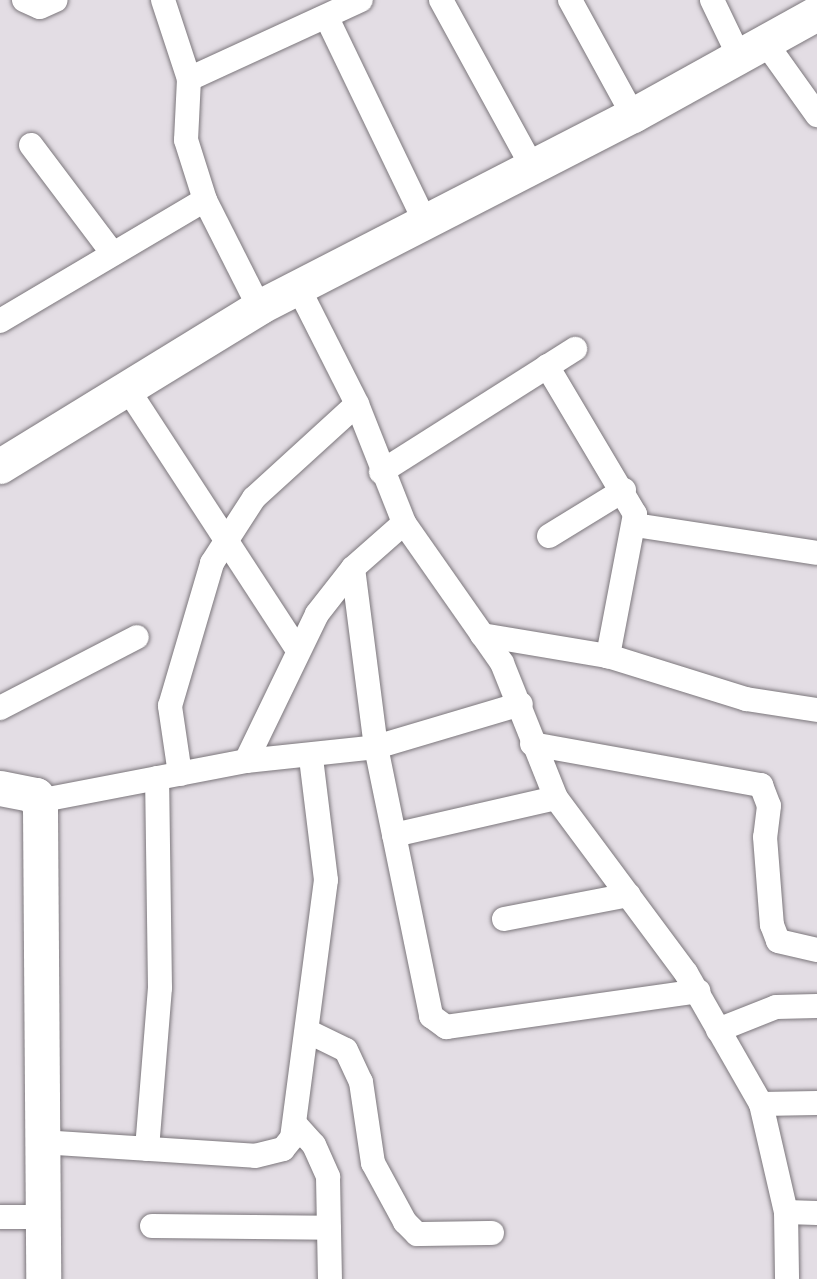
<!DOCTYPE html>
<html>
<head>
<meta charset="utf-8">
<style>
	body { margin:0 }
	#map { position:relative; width:817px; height:1279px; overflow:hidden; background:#e3dde4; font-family:Quicksand,sans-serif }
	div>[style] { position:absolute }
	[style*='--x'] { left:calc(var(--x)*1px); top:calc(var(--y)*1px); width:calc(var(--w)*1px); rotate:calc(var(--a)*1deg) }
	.roads { filter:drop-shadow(0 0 2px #7c777c) drop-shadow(0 0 2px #7c777c) }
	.street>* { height:24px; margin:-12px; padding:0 12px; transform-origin:12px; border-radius:12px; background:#fff }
	.secondary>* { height:35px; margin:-17.5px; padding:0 17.5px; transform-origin:17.5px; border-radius:17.5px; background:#fff }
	span { translate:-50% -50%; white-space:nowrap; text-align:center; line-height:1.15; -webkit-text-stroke:7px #f0ebf1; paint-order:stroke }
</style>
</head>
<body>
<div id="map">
	<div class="roads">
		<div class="street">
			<div style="--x:24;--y:0;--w:17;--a:24"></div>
			<div style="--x:40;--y:7;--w:17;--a:-24"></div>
			<div style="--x:163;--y:0;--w:83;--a:71.8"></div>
			<div style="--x:189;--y:79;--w:61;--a:92.8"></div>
			<div style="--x:186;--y:140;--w:63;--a:72.4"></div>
			<div style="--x:205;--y:200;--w:120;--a:63.2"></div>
			<div style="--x:441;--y:0;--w:192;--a:61.3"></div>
			<div style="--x:570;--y:0;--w:131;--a:61.3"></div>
			<div style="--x:712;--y:0;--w:62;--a:64.3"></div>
			<div style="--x:327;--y:18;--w:229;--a:64.3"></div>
			<div style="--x:765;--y:42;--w:90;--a:54.5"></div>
			<div style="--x:189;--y:79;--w:189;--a:-24.7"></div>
			<div style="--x:31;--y:145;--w:136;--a:53"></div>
			<div style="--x:299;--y:289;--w:129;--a:63.2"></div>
			<div style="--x:357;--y:404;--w:128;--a:68.4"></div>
			<div style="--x:404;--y:523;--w:171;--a:55"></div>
			<div style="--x:502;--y:663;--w:145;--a:68.2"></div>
			<div style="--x:556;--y:798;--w:218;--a:53.4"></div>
			<div style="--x:686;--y:973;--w:151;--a:60.2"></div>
			<div style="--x:761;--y:1104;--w:111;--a:77"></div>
			<div style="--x:786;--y:1212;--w:67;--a:89.1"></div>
			<div style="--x:0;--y:321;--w:238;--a:-30.6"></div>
			<div style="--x:547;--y:366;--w:172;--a:59.3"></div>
			<div style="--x:635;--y:514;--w:145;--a:100.8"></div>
			<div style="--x:125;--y:385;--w:313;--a:56.9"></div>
			<div style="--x:381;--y:472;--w:230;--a:-32.4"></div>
			<div style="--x:635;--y:525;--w:184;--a:8.7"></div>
			<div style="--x:549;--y:536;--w:88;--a:-31.5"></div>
			<div style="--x:353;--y:568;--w:180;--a:82.7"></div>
			<div style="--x:376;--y:747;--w:275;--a:78.4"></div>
			<div style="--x:431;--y:1016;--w:19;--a:36"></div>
			<div style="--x:446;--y:1027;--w:255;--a:-8.1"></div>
			<div style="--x:482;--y:635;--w:128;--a:9.5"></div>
			<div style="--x:608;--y:656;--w:145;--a:17.3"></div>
			<div style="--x:746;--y:699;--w:72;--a:8.8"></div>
			<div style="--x:0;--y:708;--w:154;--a:-27.4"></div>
			<div style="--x:532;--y:744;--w:233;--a:10.2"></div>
			<div style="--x:761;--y:785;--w:22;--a:69"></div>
			<div style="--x:769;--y:806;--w:31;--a:97"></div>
			<div style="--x:765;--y:837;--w:88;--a:85.5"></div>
			<div style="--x:772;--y:925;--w:17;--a:69"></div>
			<div style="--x:778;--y:941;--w:40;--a:13"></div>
			<div style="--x:246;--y:761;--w:163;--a:-64.2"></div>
			<div style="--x:317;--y:614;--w:58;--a:-52"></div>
			<div style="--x:353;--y:568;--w:68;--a:-41.4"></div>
			<div style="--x:180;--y:774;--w:69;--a:-98.4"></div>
			<div style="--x:170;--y:706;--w:149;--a:-73.6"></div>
			<div style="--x:212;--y:563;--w:77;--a:-57.1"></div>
			<div style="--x:254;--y:498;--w:139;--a:-42.4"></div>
			<div style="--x:38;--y:801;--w:212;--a:-10.9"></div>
			<div style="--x:246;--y:761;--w:131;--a:-6.1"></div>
			<div style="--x:376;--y:747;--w:151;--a:-16.5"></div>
			<div style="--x:394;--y:835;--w:166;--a:-12.9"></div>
			<div style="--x:504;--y:919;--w:127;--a:-10.9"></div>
			<div style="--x:718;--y:1030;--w:62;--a:-21.6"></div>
			<div style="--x:776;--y:1007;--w:41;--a:-1.4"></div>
			<div style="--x:307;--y:1031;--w:43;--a:26"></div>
			<div style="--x:346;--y:1050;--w:35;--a:65"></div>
			<div style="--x:361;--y:1082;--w:82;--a:81.6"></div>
			<div style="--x:373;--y:1163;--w:67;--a:61.5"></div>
			<div style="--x:405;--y:1222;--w:17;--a:45"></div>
			<div style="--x:417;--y:1234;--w:75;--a:-0.8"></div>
			<div style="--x:761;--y:1104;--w:56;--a:-1"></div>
			<div style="--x:295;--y:1124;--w:28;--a:48"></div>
			<div style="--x:314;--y:1145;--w:35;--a:66"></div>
			<div style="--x:328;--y:1177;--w:102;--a:88.9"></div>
			<div style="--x:41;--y:1142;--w:214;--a:3.7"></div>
			<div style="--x:255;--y:1156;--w:29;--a:-14"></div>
			<div style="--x:283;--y:1149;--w:14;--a:-51"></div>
			<div style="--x:292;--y:1138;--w:260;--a:-82.5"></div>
			<div style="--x:326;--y:880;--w:123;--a:-97"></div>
			<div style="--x:147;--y:1149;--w:162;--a:-85.4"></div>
			<div style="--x:160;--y:988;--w:210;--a:-90.8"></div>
			<div style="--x:786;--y:1212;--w:31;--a:2"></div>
			<div style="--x:0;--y:1217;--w:42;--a:0"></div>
			<div style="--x:152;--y:1226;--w:177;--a:0.6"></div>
		</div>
		<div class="secondary">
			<div style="--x:0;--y:466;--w:304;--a:-31.5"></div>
			<div style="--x:259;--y:307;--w:420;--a:-27.2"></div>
			<div style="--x:633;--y:115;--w:210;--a:-29"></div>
			<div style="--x:0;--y:788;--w:37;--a:11"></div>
			<div style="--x:36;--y:795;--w:15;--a:74"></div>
			<div style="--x:40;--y:809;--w:470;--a:89.6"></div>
		</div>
	</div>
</div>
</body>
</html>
